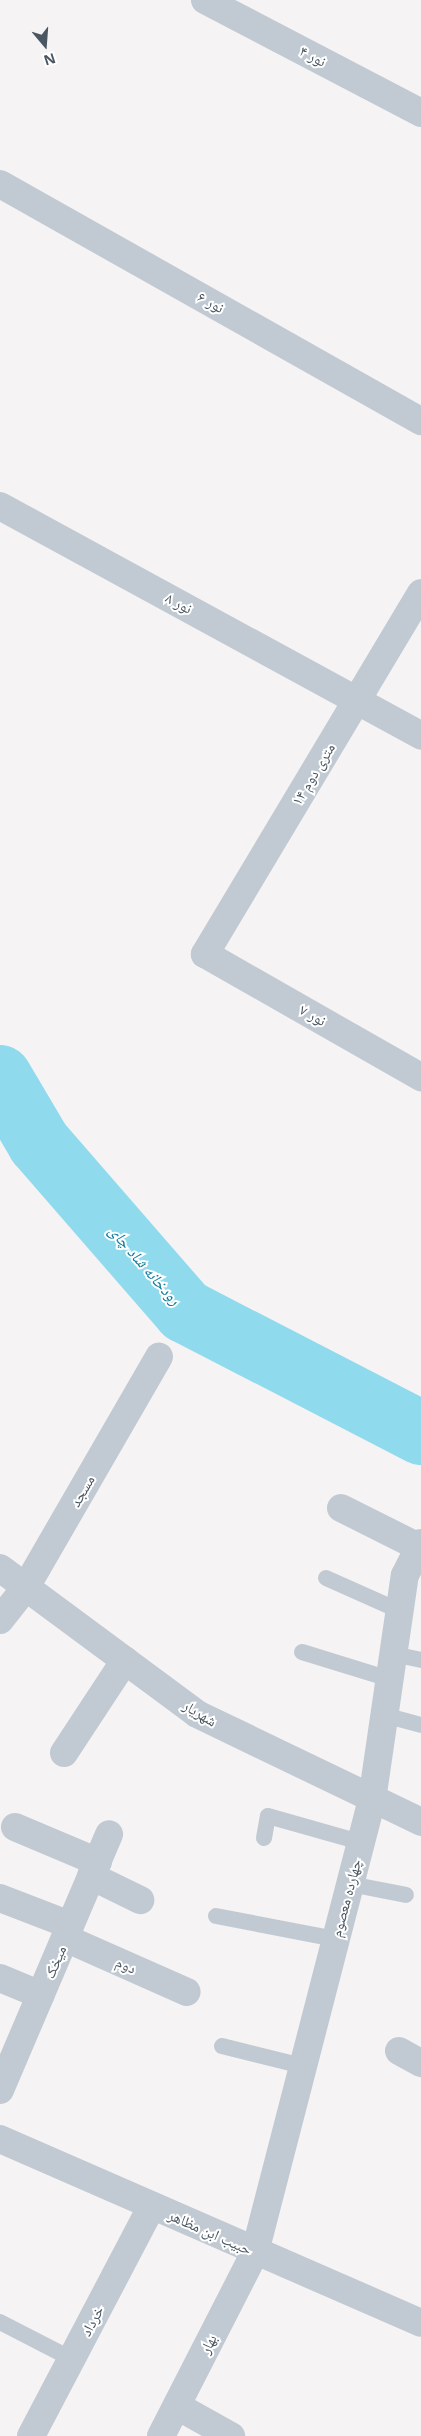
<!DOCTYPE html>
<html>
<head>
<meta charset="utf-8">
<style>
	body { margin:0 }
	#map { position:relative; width:421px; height:2436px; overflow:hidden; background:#f5f3f3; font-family:"Noto Sans","Noto Naskh Arabic",sans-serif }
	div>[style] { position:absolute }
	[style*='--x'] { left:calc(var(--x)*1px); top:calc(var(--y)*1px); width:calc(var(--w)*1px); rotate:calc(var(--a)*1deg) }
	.river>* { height:64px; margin:-32px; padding:0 32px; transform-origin:32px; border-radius:32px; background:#90daee }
	.service>* { height:16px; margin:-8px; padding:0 8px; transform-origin:8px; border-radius:8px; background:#c1cad2 }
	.minor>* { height:28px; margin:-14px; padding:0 14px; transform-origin:14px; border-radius:14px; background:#c1cad2 }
	.tertiary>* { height:28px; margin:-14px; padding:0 14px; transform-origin:14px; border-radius:14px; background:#c1cad2 }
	span { translate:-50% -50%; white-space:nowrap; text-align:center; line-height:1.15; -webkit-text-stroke:4px #fff; paint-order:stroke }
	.street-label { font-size:15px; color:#4a5661 }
	.water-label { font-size:16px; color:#0c7c9b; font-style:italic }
	.north { position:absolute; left:20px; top:20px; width:50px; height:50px; -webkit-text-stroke:4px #fff; paint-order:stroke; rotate:162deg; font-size:14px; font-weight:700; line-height:20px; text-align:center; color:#4a5661 }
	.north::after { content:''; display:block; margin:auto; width:18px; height:22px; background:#4a5661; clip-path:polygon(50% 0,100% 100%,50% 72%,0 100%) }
</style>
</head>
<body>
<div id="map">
	<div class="river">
		<div style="--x:0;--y:1077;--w:77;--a:59.4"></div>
		<div style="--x:39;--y:1143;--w:223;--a:49"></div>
		<div style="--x:185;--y:1311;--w:266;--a:27.3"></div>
	</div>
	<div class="service">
		<div style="--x:326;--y:1578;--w:81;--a:24"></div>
		<div style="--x:302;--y:1652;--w:92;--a:17.1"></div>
		<div style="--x:393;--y:1654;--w:29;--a:12"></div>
		<div style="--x:384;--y:1715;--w:38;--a:15"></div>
		<div style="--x:264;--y:1838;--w:22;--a:-80"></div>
		<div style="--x:268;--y:1816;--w:96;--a:15.8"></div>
		<div style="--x:350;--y:1884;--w:57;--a:11.1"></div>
		<div style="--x:216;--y:1916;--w:121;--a:10.9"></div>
		<div style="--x:222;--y:2046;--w:83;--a:13.9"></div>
		<div style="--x:0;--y:2322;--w:81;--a:27.2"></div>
	</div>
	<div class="minor">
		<div style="--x:205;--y:0;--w:244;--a:27.6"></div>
		<div style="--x:0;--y:184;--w:483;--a:29.4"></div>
		<div style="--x:0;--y:506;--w:480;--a:28.6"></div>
		<div style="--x:421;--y:593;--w:421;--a:120.9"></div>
		<div style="--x:205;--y:954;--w:249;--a:29.7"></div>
		<div style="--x:341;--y:1508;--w:87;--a:26.6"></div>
		<div style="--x:0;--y:1568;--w:245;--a:36.5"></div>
		<div style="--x:197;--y:1714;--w:249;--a:25.7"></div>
		<div style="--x:0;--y:1620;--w:42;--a:-51.8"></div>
		<div style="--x:26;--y:1587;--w:266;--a:-60"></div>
		<div style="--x:64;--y:1753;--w:111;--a:-56.7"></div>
		<div style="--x:15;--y:1827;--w:90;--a:22.9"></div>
		<div style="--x:91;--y:1876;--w:55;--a:26.1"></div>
		<div style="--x:0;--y:1898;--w:75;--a:21.1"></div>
		<div style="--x:65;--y:1938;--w:133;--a:23.9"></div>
		<div style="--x:0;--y:1978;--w:44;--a:22.5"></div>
		<div style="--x:399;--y:2051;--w:25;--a:29"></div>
		<div style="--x:0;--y:2090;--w:278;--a:-66.9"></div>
		<div style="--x:177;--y:2406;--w:62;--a:29.1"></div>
		<div style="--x:31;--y:2436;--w:260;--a:-62.3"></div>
		<div style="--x:161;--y:2436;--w:207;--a:-62.9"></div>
		<div style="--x:255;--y:2252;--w:467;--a:-75.5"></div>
		<div style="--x:372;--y:1800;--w:227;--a:-81.7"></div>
		<div style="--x:405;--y:1575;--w:36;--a:-63"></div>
	</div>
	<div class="tertiary">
		<div style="--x:0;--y:2139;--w:459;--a:23.6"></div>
	</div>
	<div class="street-label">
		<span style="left:313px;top:56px;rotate:28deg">نور ۴</span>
		<span style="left:211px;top:302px;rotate:29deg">نور ۶</span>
		<span style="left:179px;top:603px;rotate:28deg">نور ۸</span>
		<span style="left:313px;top:774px;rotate:-59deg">۱۴ متری دوم</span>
		<span style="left:313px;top:1015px;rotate:29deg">نور ۷</span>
		<span style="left:82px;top:1491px;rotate:-60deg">مسجد</span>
		<span style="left:200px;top:1713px;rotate:31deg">شهریار</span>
		<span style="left:346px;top:1898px;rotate:-75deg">چهارده معصوم</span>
		<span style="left:55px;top:1962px;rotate:-67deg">میخک</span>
		<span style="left:126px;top:1965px;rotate:24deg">دوم</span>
		<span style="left:210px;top:2232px;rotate:24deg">حبیب ابن مظاهر</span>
		<span style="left:92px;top:2321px;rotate:-62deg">خرداد</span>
		<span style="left:208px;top:2344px;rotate:-63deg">بهار</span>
	</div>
	<div class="water-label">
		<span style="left:145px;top:1265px;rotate:49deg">رودخانه شاد چای</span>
	</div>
	<div class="north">N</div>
</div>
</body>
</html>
